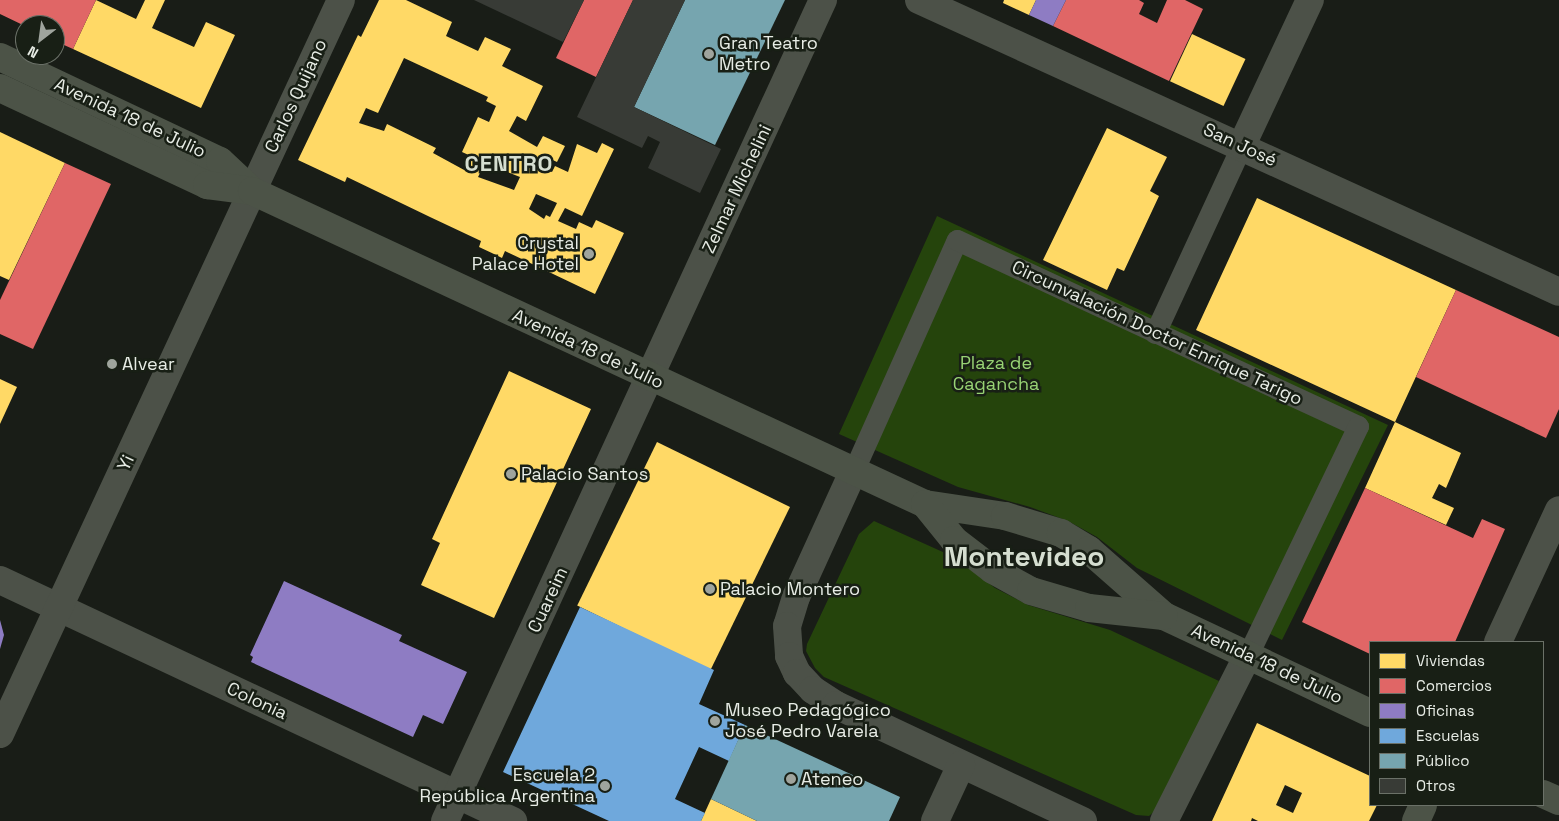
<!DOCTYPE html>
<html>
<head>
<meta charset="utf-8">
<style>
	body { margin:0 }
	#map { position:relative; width:1559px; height:821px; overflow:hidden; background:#191d17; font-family:"Space Grotesk",sans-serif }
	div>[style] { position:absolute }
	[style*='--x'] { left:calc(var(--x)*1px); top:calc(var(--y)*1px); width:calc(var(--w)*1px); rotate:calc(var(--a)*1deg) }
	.green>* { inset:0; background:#25440c }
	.homes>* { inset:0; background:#ffd966; transform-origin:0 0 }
	.shops>* { inset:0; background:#e06666 }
	.offices>* { inset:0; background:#8e7cc3 }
	.schools>* { inset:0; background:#6fa8dc }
	.public>* { inset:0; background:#76a5af }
	.building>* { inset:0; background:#383b36 }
	.pedestrian>* { height:21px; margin:-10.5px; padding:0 10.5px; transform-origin:10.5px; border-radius:10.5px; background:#4c5148 }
	.minor>* { height:28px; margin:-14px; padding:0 14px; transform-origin:14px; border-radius:14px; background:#4c5148 }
	.tertiary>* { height:28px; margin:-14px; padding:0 14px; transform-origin:14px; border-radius:14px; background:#4c5148 }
	.secondary>* { height:28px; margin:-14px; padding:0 14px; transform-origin:14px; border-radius:14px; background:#4c5347 }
	.dots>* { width:14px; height:14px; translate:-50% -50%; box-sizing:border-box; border:2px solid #181f15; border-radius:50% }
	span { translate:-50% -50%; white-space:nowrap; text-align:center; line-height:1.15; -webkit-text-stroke:5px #181f15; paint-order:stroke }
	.poi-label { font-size:18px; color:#e7ece5 }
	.left { translate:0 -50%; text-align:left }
	.right { translate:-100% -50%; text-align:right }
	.street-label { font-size:18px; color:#e7ece5 }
	.park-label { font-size:18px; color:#98d374 }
	.district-label { font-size:22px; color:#d5ded0; font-weight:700; letter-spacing:1px }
	.town-label { font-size:28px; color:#d5ded0; font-weight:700 }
	.legend { position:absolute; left:1369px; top:641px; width:175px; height:165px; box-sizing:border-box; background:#181f15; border:1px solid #6b7168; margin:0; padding:6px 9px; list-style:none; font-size:15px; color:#e7ece5 }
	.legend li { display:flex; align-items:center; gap:10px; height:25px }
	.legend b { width:25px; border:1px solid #6b7168 }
	.north { position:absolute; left:15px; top:15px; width:50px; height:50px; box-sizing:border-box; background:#181f15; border:1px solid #6b7168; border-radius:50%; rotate:210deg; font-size:14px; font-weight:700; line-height:20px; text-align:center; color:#e7ece5 }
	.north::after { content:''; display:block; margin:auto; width:18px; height:22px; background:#9fa49d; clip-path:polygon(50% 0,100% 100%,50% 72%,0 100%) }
</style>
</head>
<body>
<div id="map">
	<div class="green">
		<div style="clip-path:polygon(937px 216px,1388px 425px,1282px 640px,1137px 568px,1097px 537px,1068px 521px,1030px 507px,958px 487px,839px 434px)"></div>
		<div style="clip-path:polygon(874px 521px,954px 557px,995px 588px,1028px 605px,1110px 630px,1219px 681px,1158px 808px,1149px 816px,1136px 815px,824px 677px,815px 668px,806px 651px,807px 644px,859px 534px)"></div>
	</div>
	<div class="homes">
		<div style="clip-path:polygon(96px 0,136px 19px,145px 0,165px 0,152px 28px,194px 47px,206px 22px,235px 35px,201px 108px,73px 49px)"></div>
		<div style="clip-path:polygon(evenodd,379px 0,406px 0,452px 22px,446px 36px,478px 51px,485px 37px,511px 49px,502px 66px,543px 86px,526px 121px,517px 116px,509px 131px,537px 147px,543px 136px,565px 146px,557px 162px,544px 156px,539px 166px,552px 172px,555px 166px,568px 172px,577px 144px,597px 153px,602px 143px,614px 149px,582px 216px,565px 208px,558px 221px,576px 229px,579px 222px,592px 228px,596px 220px,624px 233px,595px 294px,505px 251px,502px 258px,494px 254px,479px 247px,481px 241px,430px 217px,347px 177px,345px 182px,298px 160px,358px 35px,361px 37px,379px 0,404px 58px,488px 97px,486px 101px,496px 106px,489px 122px,478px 117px,462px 152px,473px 157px,466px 171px,433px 153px,436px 148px,387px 124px,384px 131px,359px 123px,366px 108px,378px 113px,404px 58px,379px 0,485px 163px,520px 177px,514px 190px,478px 177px,485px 163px,379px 0,536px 194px,557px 203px,550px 217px,546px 215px,544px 219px,529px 209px,536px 194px)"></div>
		<div style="clip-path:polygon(1004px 0,1036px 0,1029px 15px,1003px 3px)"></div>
		<div style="left:1192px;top:34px;width:59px;height:52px;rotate:25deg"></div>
		<div style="clip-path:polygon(1107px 128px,1167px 157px,1150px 191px,1159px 196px,1124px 271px,1117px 268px,1107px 290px,1043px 260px)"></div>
		<div style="clip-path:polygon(0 132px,65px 163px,9px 280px,0 276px)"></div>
		<div style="clip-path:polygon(1257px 198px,1456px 290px,1395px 422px,1461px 453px,1446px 488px,1439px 484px,1432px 498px,1454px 508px,1446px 525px,1365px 488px,1395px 422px,1196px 330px)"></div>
		<div style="clip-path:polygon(509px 371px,591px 409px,494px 618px,421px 585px,440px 543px,432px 539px)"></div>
		<div style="clip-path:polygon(0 379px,17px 387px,0 424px)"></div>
		<div style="left:657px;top:442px;width:148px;height:182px;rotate:26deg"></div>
		<div style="clip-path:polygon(evenodd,1257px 723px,1370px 776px,1370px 805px,1377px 805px,1369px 821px,1258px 821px,1252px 818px,1251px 821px,1212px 821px,1257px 723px,1285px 785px,1302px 793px,1293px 813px,1276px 805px,1285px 785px)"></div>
		<div style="clip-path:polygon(711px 799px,757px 821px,701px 821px)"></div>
	</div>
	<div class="shops">
		<div style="clip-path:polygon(0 0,96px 0,73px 49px,55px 41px,55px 25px,25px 26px,0 14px)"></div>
		<div style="clip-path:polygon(584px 0,633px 0,596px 77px,556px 58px)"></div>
		<div style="clip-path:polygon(1066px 0,1139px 0,1144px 3px,1139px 14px,1157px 23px,1167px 0,1185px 0,1203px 9px,1169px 81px,1053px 26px)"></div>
		<div style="clip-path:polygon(65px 163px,111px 184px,33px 349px,0 334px,0 300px)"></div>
		<div style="clip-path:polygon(1456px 290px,1559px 337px,1559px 409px,1546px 438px,1416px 377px)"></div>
		<div style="clip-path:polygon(1365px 488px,1473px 538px,1482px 519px,1505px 529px,1455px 642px,1370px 642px,1370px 654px,1302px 622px)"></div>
	</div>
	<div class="offices">
		<div style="clip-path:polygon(1036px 0,1066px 0,1053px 26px,1029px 15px)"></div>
		<div style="clip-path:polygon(284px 581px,402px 635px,399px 641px,467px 672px,443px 724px,423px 715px,413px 737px,251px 662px,253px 657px,250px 655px)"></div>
		<div style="clip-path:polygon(0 620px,4px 635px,0 649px)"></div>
	</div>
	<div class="schools">
		<div style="clip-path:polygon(580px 607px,714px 670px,699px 704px,745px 725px,729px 761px,699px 747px,675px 799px,705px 813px,701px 821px,609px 821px,503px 772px)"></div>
	</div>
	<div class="public">
		<div style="clip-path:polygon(685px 0,785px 0,715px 145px,634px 107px)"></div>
		<div style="clip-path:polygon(745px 725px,900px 797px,889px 821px,757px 821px,711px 799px)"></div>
	</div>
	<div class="building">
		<div style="clip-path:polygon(474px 0,584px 0,563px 42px)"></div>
		<div style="clip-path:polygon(633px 0,685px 0,634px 107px,721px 149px,700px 193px,648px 168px,660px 142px,648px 136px,642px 148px,577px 117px)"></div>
	</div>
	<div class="pedestrian">
		<div style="--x:1155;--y:333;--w:207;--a:-65.2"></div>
		<div style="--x:853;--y:472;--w:254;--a:-65.9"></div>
		<div style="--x:957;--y:240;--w:442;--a:24.9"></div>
		<div style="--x:1358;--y:426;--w:254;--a:115.7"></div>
	</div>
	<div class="minor">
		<div style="--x:919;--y:0;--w:703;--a:24.52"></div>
		<div style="--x:1242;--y:145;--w:160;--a:-64.9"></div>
		<div style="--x:853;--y:472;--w:137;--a:114.5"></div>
		<div style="--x:796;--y:597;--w:30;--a:107"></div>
		<div style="--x:787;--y:626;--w:30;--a:86"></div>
		<div style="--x:789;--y:656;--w:19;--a:65"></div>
		<div style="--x:797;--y:673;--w:23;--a:47"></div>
		<div style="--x:813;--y:690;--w:27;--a:33"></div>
		<div style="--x:836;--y:705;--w:273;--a:25.2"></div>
		<div style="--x:0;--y:580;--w:567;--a:25.16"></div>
		<div style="--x:0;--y:734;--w:809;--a:-65.08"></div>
		<div style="--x:445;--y:821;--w:904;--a:-65.28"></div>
		<div style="--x:935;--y:821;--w:62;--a:-65.1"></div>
		<div style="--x:1164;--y:821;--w:186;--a:-63.2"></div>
	</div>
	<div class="tertiary">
		<div style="--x:1498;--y:642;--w:145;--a:-65.2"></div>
	</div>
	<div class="secondary">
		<div style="--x:0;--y:57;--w:243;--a:25.3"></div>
		<div style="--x:220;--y:161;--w:44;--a:43.2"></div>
		<div style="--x:0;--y:88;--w:229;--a:25.1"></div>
		<div style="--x:207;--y:185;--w:45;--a:7.6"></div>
		<div style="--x:252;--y:191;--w:742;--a:24.94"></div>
		<div style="--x:925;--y:504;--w:81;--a:8.5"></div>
		<div style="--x:1005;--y:516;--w:59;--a:16.9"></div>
		<div style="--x:1061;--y:533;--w:33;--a:31"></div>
		<div style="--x:1089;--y:550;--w:100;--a:41.3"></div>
		<div style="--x:1164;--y:616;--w:228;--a:25.2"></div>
		<div style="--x:925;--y:504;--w:46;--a:51.1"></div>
		<div style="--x:954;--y:540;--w:49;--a:37.6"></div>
		<div style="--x:993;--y:570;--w:43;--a:28.9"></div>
		<div style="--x:1031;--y:591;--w:60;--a:16.3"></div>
		<div style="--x:1089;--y:608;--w:75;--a:6.1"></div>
		<div style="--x:1543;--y:794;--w:17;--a:24"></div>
		<div style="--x:1416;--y:821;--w:17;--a:-66"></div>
	</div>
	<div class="dots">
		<div style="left:709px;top:54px;background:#9fa49d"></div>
		<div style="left:589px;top:254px;background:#9fa49d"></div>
		<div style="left:112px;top:364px;background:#9fa49d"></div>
		<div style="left:511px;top:474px;background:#9fa49d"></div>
		<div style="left:710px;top:589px;background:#9fa49d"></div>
		<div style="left:715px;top:721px;background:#9fa49d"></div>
		<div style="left:791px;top:779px;background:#9fa49d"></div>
		<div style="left:605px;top:786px;background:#9fa49d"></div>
	</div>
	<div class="poi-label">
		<span class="left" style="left:719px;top:54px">Gran Teatro<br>Metro</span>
		<span class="right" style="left:579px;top:254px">Crystal<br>Palace Hotel</span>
		<span class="left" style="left:122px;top:364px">Alvear</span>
		<span class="left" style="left:521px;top:474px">Palacio Santos</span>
		<span class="left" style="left:720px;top:589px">Palacio Montero</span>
		<span class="left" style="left:725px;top:721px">Museo Pedagógico<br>José Pedro Varela</span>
		<span class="right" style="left:595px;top:786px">Escuela 2<br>República Argentina</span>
		<span class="left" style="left:801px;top:779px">Ateneo</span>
	</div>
	<div class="street-label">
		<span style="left:296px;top:96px;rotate:-65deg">Carlos Quijano</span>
		<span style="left:130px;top:118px;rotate:25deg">Avenida 18 de Julio</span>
		<span style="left:1240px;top:145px;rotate:25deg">San José</span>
		<span style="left:737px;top:189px;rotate:-65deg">Zelmar Michelini</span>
		<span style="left:1157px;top:333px;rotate:25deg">Circunvalación Doctor Enrique Tarigo</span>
		<span style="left:588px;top:349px;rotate:25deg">Avenida 18 de Julio</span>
		<span style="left:126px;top:463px;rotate:-65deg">Yi</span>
		<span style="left:548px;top:600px;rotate:-65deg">Cuareim</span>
		<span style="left:1267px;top:664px;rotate:25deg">Avenida 18 de Julio</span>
		<span style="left:257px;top:701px;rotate:25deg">Colonia</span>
	</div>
	<div class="park-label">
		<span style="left:996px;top:374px">Plaza de<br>Cagancha</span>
	</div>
	<div class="district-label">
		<span style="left:509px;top:164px">CENTRO</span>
	</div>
	<div class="town-label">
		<span style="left:1024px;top:556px">Montevideo</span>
	</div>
	<ul class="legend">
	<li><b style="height:14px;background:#ffd966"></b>Viviendas</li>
	<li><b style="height:14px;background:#e06666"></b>Comercios</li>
	<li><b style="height:14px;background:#8e7cc3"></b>Oficinas</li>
	<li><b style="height:14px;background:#6fa8dc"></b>Escuelas</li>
	<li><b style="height:14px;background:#76a5af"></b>Público</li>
	<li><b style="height:14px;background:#383b36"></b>Otros</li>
	</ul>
	<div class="north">N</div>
</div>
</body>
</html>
